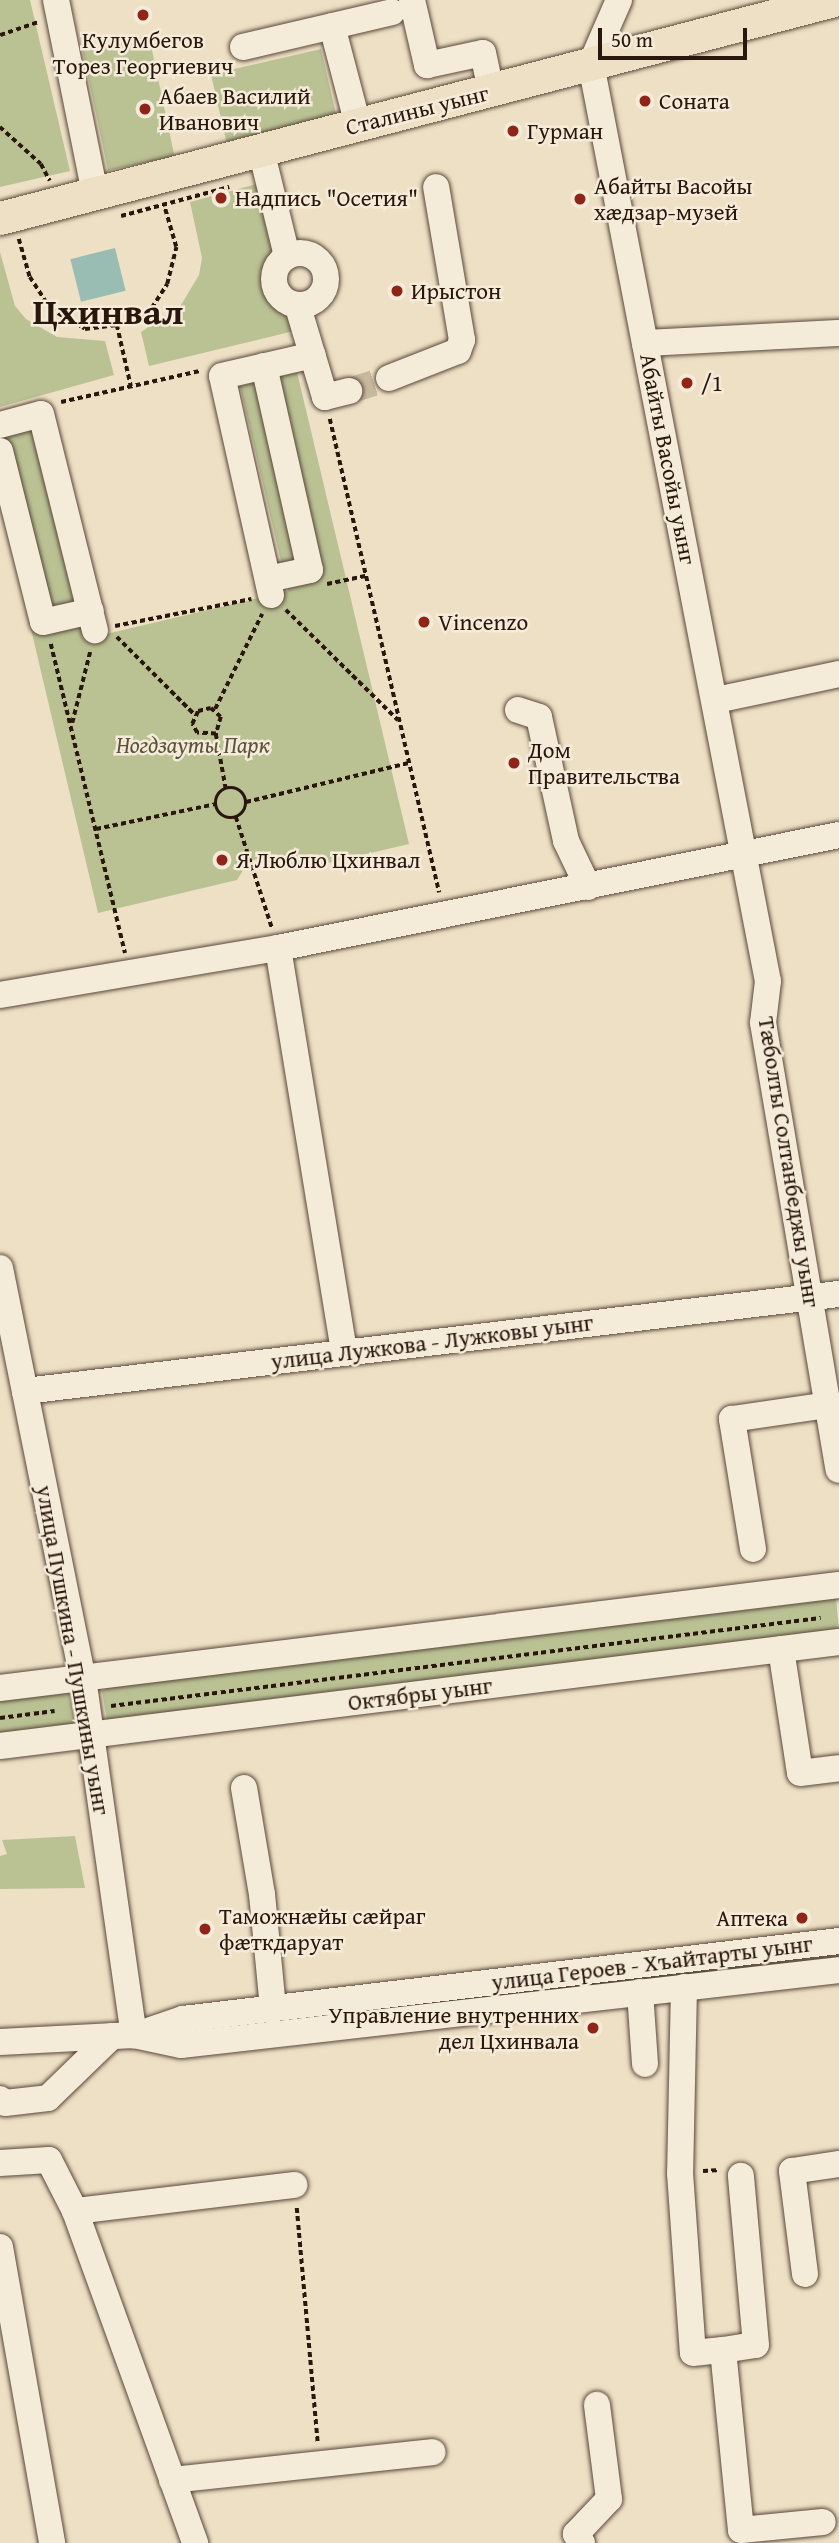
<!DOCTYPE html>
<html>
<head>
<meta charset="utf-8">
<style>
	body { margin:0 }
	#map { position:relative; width:839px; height:2543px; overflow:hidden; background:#eee0c5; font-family:"Gentium Book Plus",serif }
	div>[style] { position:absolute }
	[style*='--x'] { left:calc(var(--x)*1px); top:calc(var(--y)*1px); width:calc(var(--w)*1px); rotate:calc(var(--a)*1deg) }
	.green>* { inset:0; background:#bac294; transform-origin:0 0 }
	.water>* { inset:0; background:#99bdb3; transform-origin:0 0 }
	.minor-tunnel>* { height:26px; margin-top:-13px; transform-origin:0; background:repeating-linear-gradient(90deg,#c7b8a0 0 26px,transparent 0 39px) }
	.path>* { height:3.5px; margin-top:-1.75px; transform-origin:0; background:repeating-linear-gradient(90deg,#29160c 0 5px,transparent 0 8.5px) }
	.path>.ring { margin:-1.75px; padding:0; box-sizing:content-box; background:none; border:3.5px solid #29160c; border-radius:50% }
	.roads { filter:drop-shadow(0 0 2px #5a483a) drop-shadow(0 0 2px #5a483a) }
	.minor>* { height:26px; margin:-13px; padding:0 13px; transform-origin:13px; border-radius:13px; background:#f4ebd9 }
	.minor>.ring { margin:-13px; padding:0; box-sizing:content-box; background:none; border:26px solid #f4ebd9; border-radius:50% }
	.major>* { height:33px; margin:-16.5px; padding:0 16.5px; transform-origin:16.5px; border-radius:16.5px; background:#eee0c5 }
	.dots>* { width:19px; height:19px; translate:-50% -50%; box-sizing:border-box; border:4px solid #f4ebd9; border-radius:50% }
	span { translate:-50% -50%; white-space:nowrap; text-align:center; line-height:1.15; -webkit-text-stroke:5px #f4ebd9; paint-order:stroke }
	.poi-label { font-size:23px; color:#29160c }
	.left { translate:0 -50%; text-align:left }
	.right { translate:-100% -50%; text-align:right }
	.street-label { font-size:23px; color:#29160c }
	.park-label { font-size:23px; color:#5c523c; font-style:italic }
	.town-label { font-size:37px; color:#29160c; font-weight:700 }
	.scale { position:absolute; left:598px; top:28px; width:149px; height:32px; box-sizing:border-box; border:4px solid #29160c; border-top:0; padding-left:9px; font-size:21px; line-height:24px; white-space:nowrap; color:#29160c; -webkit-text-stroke:5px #f4ebd9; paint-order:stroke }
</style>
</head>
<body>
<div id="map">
	<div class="green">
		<div style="clip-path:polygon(0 0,30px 0,70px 171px,0 187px)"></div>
		<div style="left:149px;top:36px;width:123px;height:68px;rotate:78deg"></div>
		<div style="left:321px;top:49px;width:69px;height:113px;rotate:77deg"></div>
		<div style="clip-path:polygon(257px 184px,294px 331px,149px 366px,141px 332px,181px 305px,199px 275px,202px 258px,190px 202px)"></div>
		<div style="clip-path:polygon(0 252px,15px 306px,26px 319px,57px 337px,105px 341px,114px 375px,0 407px)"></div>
		<div style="clip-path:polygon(297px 372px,409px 844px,298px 870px,273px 855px,249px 861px,237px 880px,98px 913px,0 498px,0 437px,35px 428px,85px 639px,288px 591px,240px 386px)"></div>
		<div style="clip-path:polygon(836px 1598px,839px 1631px,107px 1720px,102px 1691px,113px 1684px)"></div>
		<div style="clip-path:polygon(61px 1691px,73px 1692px,78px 1722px,68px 1729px,0 1737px,0 1698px)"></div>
		<div style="clip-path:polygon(75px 1836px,85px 1888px,0 1889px,0 1856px,7px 1854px,2px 1840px)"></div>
	</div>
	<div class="water">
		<div style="left:115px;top:248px;width:44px;height:46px;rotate:76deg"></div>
	</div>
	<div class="minor-tunnel">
		<div style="--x:349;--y:391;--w:42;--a:-18"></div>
	</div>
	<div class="path">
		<div style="--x:0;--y:35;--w:40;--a:-18.9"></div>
		<div style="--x:0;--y:127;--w:55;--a:42.1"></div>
		<div style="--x:41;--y:164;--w:19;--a:62"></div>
		<div style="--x:121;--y:216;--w:112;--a:-15"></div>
		<div style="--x:19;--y:239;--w:40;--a:74"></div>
		<div style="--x:30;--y:277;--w:38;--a:57"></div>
		<div style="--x:51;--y:309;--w:39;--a:30"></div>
		<div style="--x:85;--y:329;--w:32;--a:-7"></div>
		<div style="--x:117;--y:325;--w:32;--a:-18"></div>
		<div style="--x:147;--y:315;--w:37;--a:-57"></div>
		<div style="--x:167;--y:284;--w:38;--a:-76"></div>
		<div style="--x:176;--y:247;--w:43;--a:-106.3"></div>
		<div style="--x:117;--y:325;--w:63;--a:77.1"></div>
		<div style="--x:61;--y:402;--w:142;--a:-12.6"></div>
		<div style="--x:330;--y:419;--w:486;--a:77"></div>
		<div style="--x:327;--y:584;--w:40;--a:-12"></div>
		<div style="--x:286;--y:610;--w:157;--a:44.5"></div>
		<div style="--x:115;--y:626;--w:139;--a:-11.2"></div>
		<div style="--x:117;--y:637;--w:109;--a:45"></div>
		<div style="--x:51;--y:644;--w:318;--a:76.5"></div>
		<div style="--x:215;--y:709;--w:106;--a:-63.7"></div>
		<div style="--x:72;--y:723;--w:73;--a:-75.8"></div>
		<div style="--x:216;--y:734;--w:19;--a:-177"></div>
		<div style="--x:197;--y:733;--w:10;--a:-119"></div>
		<div style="--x:192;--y:724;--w:14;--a:-65"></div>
		<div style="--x:198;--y:711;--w:13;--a:-13"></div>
		<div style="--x:211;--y:708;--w:13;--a:42"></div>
		<div style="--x:221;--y:717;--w:18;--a:106"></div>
		<div style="--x:216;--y:734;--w:56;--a:79.7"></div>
		<div class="ring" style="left:216px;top:788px;width:26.5px;height:26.5px"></div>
		<div style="--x:246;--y:802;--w:168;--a:-13.5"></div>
		<div style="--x:236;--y:817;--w:117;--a:72"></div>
		<div style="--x:96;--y:829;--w:123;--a:-11.8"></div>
		<div style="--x:111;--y:1706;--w:715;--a:-7.07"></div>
		<div style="--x:0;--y:1718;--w:55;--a:-7.3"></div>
		<div style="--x:703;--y:2171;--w:17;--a:-3"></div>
		<div style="--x:297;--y:2208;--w:237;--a:84.9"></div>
	</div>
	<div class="roads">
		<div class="minor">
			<div style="--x:56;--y:0;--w:198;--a:78.6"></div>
			<div style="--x:412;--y:0;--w:67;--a:77"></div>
			<div style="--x:427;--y:65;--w:57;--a:-12.1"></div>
			<div style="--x:483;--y:53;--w:39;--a:78"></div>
			<div style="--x:619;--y:0;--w:70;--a:113.6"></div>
			<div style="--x:591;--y:64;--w:934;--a:79.08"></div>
			<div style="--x:768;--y:981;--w:42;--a:96.8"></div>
			<div style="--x:763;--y:1023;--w:453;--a:80.4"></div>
			<div style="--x:332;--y:26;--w:102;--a:75.3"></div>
			<div style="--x:243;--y:47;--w:153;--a:-13.2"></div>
			<div style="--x:261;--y:150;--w:109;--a:76.2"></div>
			<div class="ring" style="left:274px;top:253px;width:26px;height:26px"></div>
			<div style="--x:298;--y:307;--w:94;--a:73.3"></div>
			<div style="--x:325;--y:397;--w:25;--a:-14"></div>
			<div style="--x:645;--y:343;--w:194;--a:-3"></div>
			<div style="--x:264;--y:366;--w:209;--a:77.3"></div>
			<div style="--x:310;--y:570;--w:43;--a:167.9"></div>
			<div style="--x:389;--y:378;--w:74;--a:-21.4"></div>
			<div style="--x:458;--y:351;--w:12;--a:-70"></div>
			<div style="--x:462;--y:340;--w:155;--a:-99.6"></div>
			<div style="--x:0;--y:425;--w:42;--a:-15"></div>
			<div style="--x:41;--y:414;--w:223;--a:76"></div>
			<div style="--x:0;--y:451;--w:176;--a:75.9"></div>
			<div style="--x:43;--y:622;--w:49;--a:-12.9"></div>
			<div style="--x:271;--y:595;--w:224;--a:-102.6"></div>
			<div style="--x:222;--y:376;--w:93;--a:-13"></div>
			<div style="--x:716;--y:700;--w:126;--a:-11.9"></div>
			<div style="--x:518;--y:710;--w:22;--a:18"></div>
			<div style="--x:539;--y:717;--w:127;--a:77.7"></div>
			<div style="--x:566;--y:841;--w:51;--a:64.4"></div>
			<div style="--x:278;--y:948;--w:410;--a:80.7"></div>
			<div style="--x:0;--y:995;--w:282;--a:-9.6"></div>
			<div style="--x:278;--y:948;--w:572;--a:-11.39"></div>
			<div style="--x:0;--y:1268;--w:418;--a:78.6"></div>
			<div style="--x:83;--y:1678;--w:361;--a:81.9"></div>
			<div style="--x:25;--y:1391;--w:820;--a:-6.8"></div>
			<div style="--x:753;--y:1549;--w:132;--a:-99.2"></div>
			<div style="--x:732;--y:1419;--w:97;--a:-8.3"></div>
			<div style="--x:781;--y:1649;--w:125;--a:81.3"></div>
			<div style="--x:800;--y:1773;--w:39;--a:-7"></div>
			<div style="--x:0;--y:1688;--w:845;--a:-7"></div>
			<div style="--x:0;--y:1746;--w:845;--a:-7.07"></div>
			<div style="--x:244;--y:1788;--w:108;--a:80.4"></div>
			<div style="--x:262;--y:1894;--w:116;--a:84.5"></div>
			<div style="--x:684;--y:1987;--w:186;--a:91.2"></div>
			<div style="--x:680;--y:2173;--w:180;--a:85.9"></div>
			<div style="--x:693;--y:2353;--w:30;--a:-6"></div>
			<div style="--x:723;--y:2350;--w:181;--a:84.3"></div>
			<div style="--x:741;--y:2530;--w:82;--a:-5.6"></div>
			<div style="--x:640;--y:1992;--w:72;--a:86"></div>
			<div style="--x:136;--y:2035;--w:50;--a:-18.8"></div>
			<div style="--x:183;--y:2019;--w:661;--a:-6.78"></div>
			<div style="--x:0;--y:2042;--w:134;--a:-3"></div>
			<div style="--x:134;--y:2035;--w:48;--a:12"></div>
			<div style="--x:181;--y:2045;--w:662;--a:-6.5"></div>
			<div style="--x:0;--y:2099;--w:6;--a:39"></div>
			<div style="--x:5;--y:2103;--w:43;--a:-6.6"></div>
			<div style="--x:48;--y:2098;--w:89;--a:-44.1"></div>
			<div style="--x:0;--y:2163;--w:49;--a:-3.5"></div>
			<div style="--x:49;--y:2160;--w:57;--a:63"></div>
			<div style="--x:75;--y:2211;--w:353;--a:70.1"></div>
			<div style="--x:75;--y:2211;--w:221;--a:-6.8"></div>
			<div style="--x:0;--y:2247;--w:301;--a:80"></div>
			<div style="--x:805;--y:2274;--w:104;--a:-97.2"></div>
			<div style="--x:792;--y:2171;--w:48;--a:-8.5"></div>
			<div style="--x:723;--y:2350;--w:33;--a:-9"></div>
			<div style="--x:756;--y:2345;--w:170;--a:-95.1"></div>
			<div style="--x:172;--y:2480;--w:262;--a:-6.1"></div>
			<div style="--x:582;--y:2543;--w:11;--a:-124"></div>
			<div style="--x:576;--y:2534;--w:48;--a:-46.7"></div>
			<div style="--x:609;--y:2499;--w:95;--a:-97.3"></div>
		</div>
		<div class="major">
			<div style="--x:0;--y:218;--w:862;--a:-14.65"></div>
		</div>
	</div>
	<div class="dots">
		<div style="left:143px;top:15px;background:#8f2418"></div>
		<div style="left:645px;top:101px;background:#8f2418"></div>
		<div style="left:145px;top:109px;background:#8f2418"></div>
		<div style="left:513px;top:131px;background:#8f2418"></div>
		<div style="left:221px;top:198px;background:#8f2418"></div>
		<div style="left:580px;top:199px;background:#8f2418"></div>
		<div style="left:397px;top:291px;background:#8f2418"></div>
		<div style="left:687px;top:383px;background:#8f2418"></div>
		<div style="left:424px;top:622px;background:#8f2418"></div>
		<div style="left:514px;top:763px;background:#8f2418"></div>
		<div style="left:222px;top:860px;background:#8f2418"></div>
		<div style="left:802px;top:1918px;background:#8f2418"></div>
		<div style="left:205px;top:1929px;background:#8f2418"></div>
		<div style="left:593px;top:2028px;background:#8f2418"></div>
	</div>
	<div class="poi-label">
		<span style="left:143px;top:53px">Кулумбегов<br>Торез Георгиевич</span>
		<span class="left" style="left:159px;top:109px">Абаев Василий<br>Иванович</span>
		<span class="left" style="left:659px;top:101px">Соната</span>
		<span class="left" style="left:527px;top:131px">Гурман</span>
		<span class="left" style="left:594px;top:199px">Абайты Васойы<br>хæдзар-музей</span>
		<span class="left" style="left:235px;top:198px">Надпись "Осетия"</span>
		<span class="left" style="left:411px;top:291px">Ирыстон</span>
		<span class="left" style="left:701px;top:383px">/1</span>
		<span class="left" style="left:438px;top:622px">Vincenzo</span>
		<span class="left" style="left:528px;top:763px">Дом<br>Правительства</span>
		<span class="left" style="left:236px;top:860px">Я Люблю Цхинвал</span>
		<span class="left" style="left:219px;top:1929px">Таможнæйы сæйраг<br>фæткдаруат</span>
		<span class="right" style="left:788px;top:1918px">Аптека</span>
		<span class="right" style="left:579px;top:2028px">Управление внутренних<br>дел Цхинвала</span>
	</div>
	<div class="street-label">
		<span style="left:417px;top:110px;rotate:-14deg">Сталины уынг</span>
		<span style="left:668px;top:459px;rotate:79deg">Абайты Васойы уынг</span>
		<span style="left:789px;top:1162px;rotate:81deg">Тæболты Солтанбеджы уынг</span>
		<span style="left:432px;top:1342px;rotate:-7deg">улица Лужкова - Лужковы уынг</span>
		<span style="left:73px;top:1650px;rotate:80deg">улица Пушкина - Пушкины уынг</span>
		<span style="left:420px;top:1694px;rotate:-7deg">Октябры уынг</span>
		<span style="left:652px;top:1963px;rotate:-7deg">улица Героев - Хъайтарты уынг</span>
	</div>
	<div class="park-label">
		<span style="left:193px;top:745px">Ногдзауты Парк</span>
	</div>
	<div class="town-label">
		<span style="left:108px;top:311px">Цхинвал</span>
	</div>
	<div class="scale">50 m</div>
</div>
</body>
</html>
